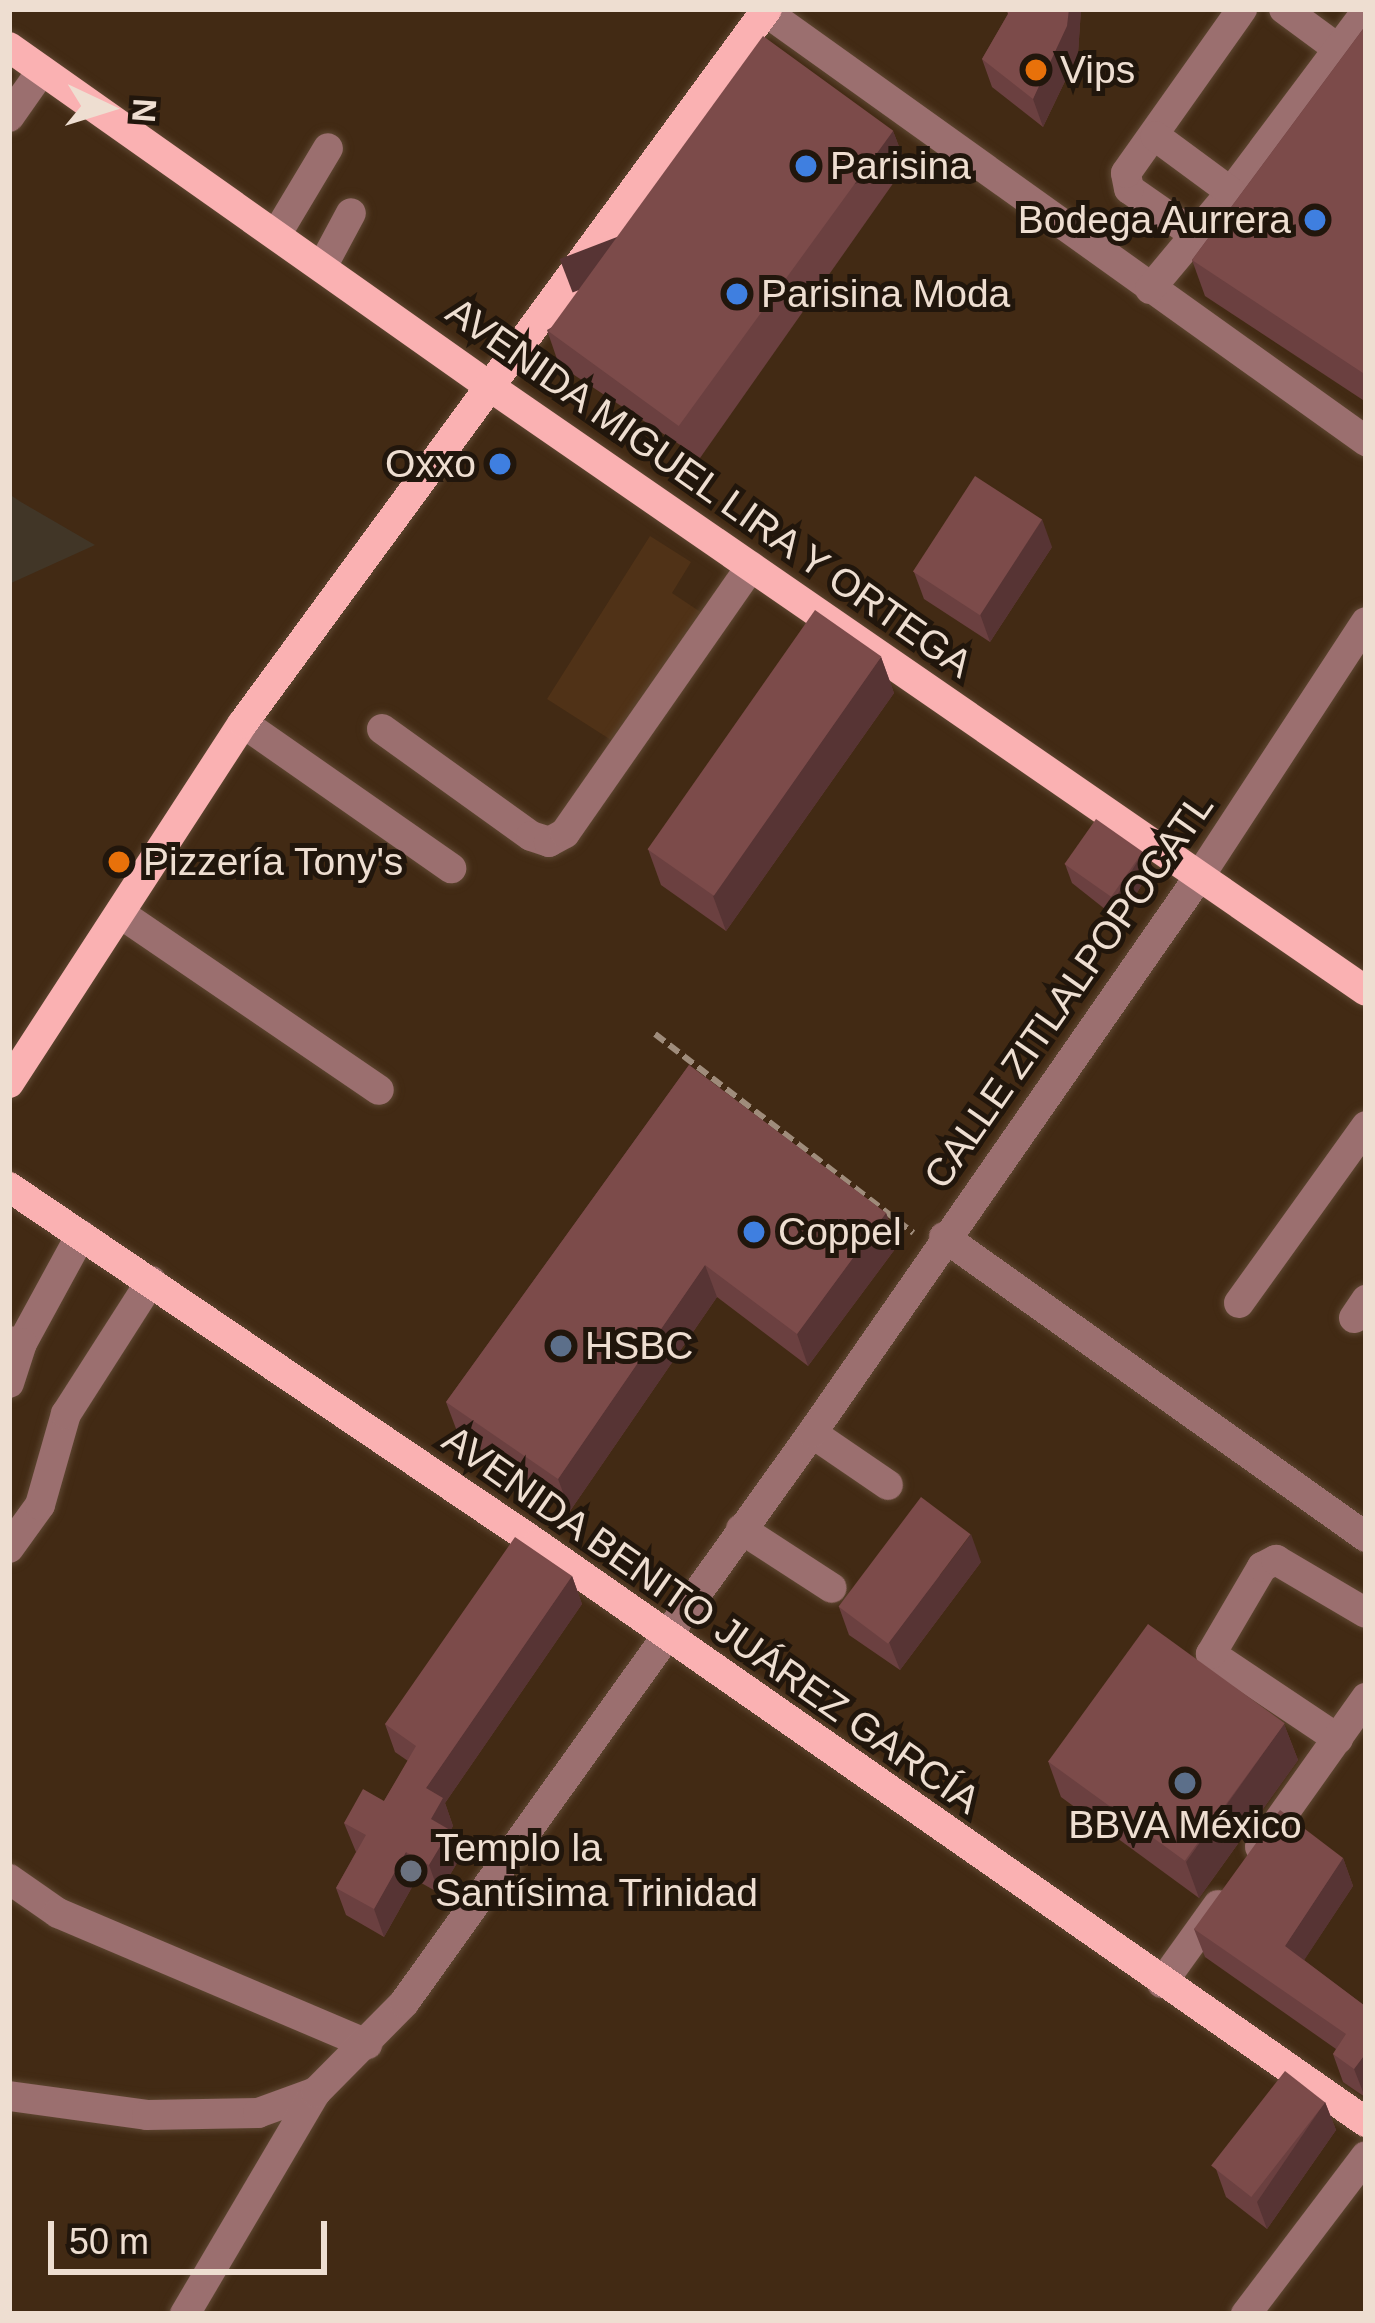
<!DOCTYPE html>
<html>
<head>
<meta charset="utf-8">
<style>
	body { margin:0 }
	#map { position:relative; width:1375px; height:2323px; overflow:hidden; background:#422a14; font-family:Helvetica,sans-serif }
	div>[style] { position:absolute }
	[style*='--x'] { left:calc(var(--x)*1px); top:calc(var(--y)*1px); width:calc(var(--w)*1px); rotate:calc(var(--a)*1deg) }
	.built>* { inset:0; background:#503217 }
	.education>* { inset:0; background:#413627 }
	.path>* { height:6px; margin-top:-3px; transform-origin:0; background:repeating-linear-gradient(90deg,#9f8c7b 0 12px,transparent 0 18px) }
	.roads { filter:drop-shadow(0 0 3px #5e4732) drop-shadow(0 0 3px #5e4732) }
	.minor>* { height:30px; margin:-15px; padding:0 15px; transform-origin:15px; border-radius:15px; background:#9b6f6f }
	.major>* { height:30px; margin:-15px; padding:0 15px; transform-origin:15px; border-radius:15px; background:#fab1b2 }
	.wall>* { inset:0; background:#6b4040 }
	.shaded-wall>* { inset:0; background:#573434; transform-origin:0 0 }
	.building>* { inset:0; background:#7c4b4a; transform-origin:0 0 }
	.dots>* { width:33px; height:33px; translate:-50% -50%; box-sizing:border-box; border:6px solid #21160c; border-radius:50% }
	span { translate:-50% -50%; white-space:nowrap; text-align:center; line-height:1.15; -webkit-text-stroke:10px #21160c; paint-order:stroke }
	.poi-label { font-size:39px; color:#eeded1 }
	.left { translate:0 -50%; text-align:left }
	.right { translate:-100% -50%; text-align:right }
	.street-label { font-size:39px; color:#eeded1 }
	.frame { position:absolute; inset:0; border:12px solid #eeded1; pointer-events:none }
	.north { position:absolute; left:48px; top:48px; width:120px; height:120px; -webkit-text-stroke:9px #21160c; paint-order:stroke; rotate:94deg; font-size:33px; font-weight:700; line-height:48px; text-align:center; color:#eeded1 }
	.north::after { content:''; display:block; margin:auto; width:42px; height:54px; background:#eeded1; clip-path:polygon(50% 0,100% 100%,50% 72%,0 100%) }
	.scale { position:absolute; left:48px; top:2221px; width:279px; height:54px; box-sizing:border-box; border:6px solid #eeded1; border-top:0; padding-left:15px; font-size:36px; line-height:42px; white-space:nowrap; color:#eeded1; -webkit-text-stroke:9px #21160c; paint-order:stroke }
</style>
</head>
<body>
<div id="map">
	<div class="built">
		<div style="clip-path:polygon(650px 536px,691px 562px,672px 593px,705px 615px,622px 747px,547px 699px)"></div>
	</div>
	<div class="education">
		<div style="clip-path:polygon(9px 494px,21px 502px,95px 545px,9px 584px)"></div>
	</div>
	<div class="path">
		<div style="--x:655;--y:1034;--w:326;--a:37.6"></div>
	</div>
	<div class="roads">
		<div class="minor">
			<div style="--x:762;--y:9;--w:743;--a:35.57"></div>
			<div style="--x:1284;--y:9;--w:66;--a:36.3"></div>
			<div style="--x:9;--y:117;--w:57;--a:-54.9"></div>
			<div style="--x:1231;--y:192;--w:225;--a:-53.1"></div>
			<div style="--x:276;--y:235;--w:101;--a:-59.1"></div>
			<div style="--x:1195;--y:235;--w:80;--a:-145.1"></div>
			<div style="--x:1129;--y:189;--w:16;--a:-101"></div>
			<div style="--x:1126;--y:173;--w:201;--a:-54.7"></div>
			<div style="--x:322;--y:267;--w:61;--a:-61.8"></div>
			<div style="--x:1150;--y:289;--w:126;--a:-50.1"></div>
			<div style="--x:1231;--y:192;--w:94;--a:-143.6"></div>
			<div style="--x:243;--y:723;--w:254;--a:34.9"></div>
			<div style="--x:382;--y:729;--w:183;--a:35.7"></div>
			<div style="--x:531;--y:836;--w:19;--a:18"></div>
			<div style="--x:549;--y:842;--w:18;--a:-29"></div>
			<div style="--x:565;--y:833;--w:325;--a:-55.1"></div>
			<div style="--x:121;--y:914;--w:312;--a:34.3"></div>
			<div style="--x:944;--y:1237;--w:518;--a:35.41"></div>
			<div style="--x:1239;--y:1303;--w:218;--a:-54.3"></div>
			<div style="--x:1354;--y:1318;--w:22;--a:-56"></div>
			<div style="--x:9;--y:1341;--w:13;--a:9"></div>
			<div style="--x:22;--y:1343;--w:123;--a:-61.4"></div>
			<div style="--x:9;--y:1383;--w:42;--a:-72"></div>
			<div style="--x:812;--y:1433;--w:92;--a:34.4"></div>
			<div style="--x:741;--y:1529;--w:108;--a:33"></div>
			<div style="--x:9;--y:1548;--w:53;--a:-54.2"></div>
			<div style="--x:40;--y:1505;--w:95;--a:-74.1"></div>
			<div style="--x:66;--y:1414;--w:158;--a:-57.4"></div>
			<div style="--x:1338;--y:1739;--w:153;--a:-146.2"></div>
			<div style="--x:1211;--y:1654;--w:101;--a:-59.6"></div>
			<div style="--x:1262;--y:1567;--w:16;--a:-27"></div>
			<div style="--x:1276;--y:1560;--w:104;--a:30.5"></div>
			<div style="--x:1260;--y:1847;--w:183;--a:-54.6"></div>
			<div style="--x:9;--y:1879;--w:60;--a:34.8"></div>
			<div style="--x:58;--y:1913;--w:336;--a:23"></div>
			<div style="--x:1162;--y:1983;--w:96;--a:-54.3"></div>
			<div style="--x:9;--y:2096;--w:139;--a:7.8"></div>
			<div style="--x:147;--y:2115;--w:111;--a:-1"></div>
			<div style="--x:258;--y:2113;--w:62;--a:-19.9"></div>
			<div style="--x:185;--y:2314;--w:258;--a:-59.5"></div>
			<div style="--x:316;--y:2092;--w:125;--a:-45.3"></div>
			<div style="--x:404;--y:2003;--w:701;--a:-54.41"></div>
			<div style="--x:812;--y:1433;--w:681;--a:-55.17"></div>
			<div style="--x:1201;--y:874;--w:301;--a:-56.8"></div>
			<div style="--x:1246;--y:2314;--w:198;--a:-52.8"></div>
		</div>
		<div class="major">
			<div style="--x:9;--y:47;--w:588;--a:35.23"></div>
			<div style="--x:489;--y:386;--w:1065;--a:34.6"></div>
			<div style="--x:9;--y:1083;--w:429;--a:-57"></div>
			<div style="--x:243;--y:723;--w:886;--a:-53.73"></div>
			<div style="--x:9;--y:1187;--w:637;--a:34.06"></div>
			<div style="--x:537;--y:1544;--w:1011;--a:34.89"></div>
		</div>
	</div>
	<div class="wall">
		<div style="clip-path:polygon(1007px 9px,1081px 9px,1078px 54px,1043px 127px,992px 87px,982px 59px,1008px 14px)"></div>
		<div style="clip-path:polygon(1366px 25px,1366px 402px,1205px 296px,1192px 260px)"></div>
		<div style="clip-path:polygon(893px 131px,906px 165px,700px 458px,559px 365px,547px 330px)"></div>
		<div style="clip-path:polygon(1052px 547px,990px 642px,924px 599px,914px 572px)"></div>
		<div style="clip-path:polygon(881px 657px,894px 693px,726px 931px,661px 885px,648px 849px)"></div>
		<div style="clip-path:polygon(1143px 852px,1150px 871px,1120px 921px,1072px 883px,1065px 864px)"></div>
		<div style="clip-path:polygon(689px 1065px,886px 1213px,898px 1245px,808px 1366px,717px 1297px,570px 1511px,458px 1434px,446px 1402px)"></div>
		<div style="clip-path:polygon(981px 1562px,900px 1670px,849px 1635px,839px 1607px)"></div>
		<div style="clip-path:polygon(572px 1576px,582px 1604px,445px 1803px,453px 1826px,450px 1831px,460px 1858px,439px 1893px,416px 1880px,384px 1937px,346px 1915px,336px 1888px,356px 1852px,344px 1823px,384px 1801px,408px 1761px,395px 1752px,385px 1724px)"></div>
		<div style="clip-path:polygon(1284px 1724px,1298px 1760px,1199px 1898px,1061px 1797px,1048px 1761px)"></div>
		<div style="clip-path:polygon(1343px 1858px,1353px 1886px,1304px 1960px,1365px 2006px,1365px 2097px,1343px 2082px,1333px 2054px,1336px 2049px,1205px 1957px,1194px 1929px)"></div>
		<div style="clip-path:polygon(1325px 2102px,1336px 2130px,1267px 2229px,1226px 2197px,1216px 2169px)"></div>
	</div>
	<div class="shaded-wall">
		<div style="clip-path:polygon(1069px 9px,1081px 9px,1078px 54px,1043px 127px,1033px 99px)"></div>
		<div style="left:893px;top:131px;width:36px;height:357px;rotate:69deg"></div>
		<div style="clip-path:polygon(1042px 519px,1052px 547px,990px 642px,980px 614px)"></div>
		<div style="clip-path:polygon(881px 657px,894px 693px,726px 931px,713px 896px)"></div>
		<div style="clip-path:polygon(1143px 852px,1150px 871px,1120px 921px,1113px 902px)"></div>
		<div style="clip-path:polygon(886px 1213px,898px 1245px,808px 1366px,797px 1334px)"></div>
		<div style="clip-path:polygon(705px 1265px,717px 1297px,570px 1511px,558px 1479px)"></div>
		<div style="clip-path:polygon(971px 1534px,981px 1562px,900px 1670px,889px 1642px)"></div>
		<div style="clip-path:polygon(572px 1576px,582px 1604px,445px 1803px,453px 1826px,450px 1831px,460px 1858px,439px 1893px,429px 1865px,431px 1819px,426px 1788px)"></div>
		<div style="clip-path:polygon(1284px 1724px,1298px 1760px,1199px 1898px,1186px 1862px)"></div>
		<div style="clip-path:polygon(406px 1852px,416px 1880px,384px 1937px,374px 1909px)"></div>
		<div style="clip-path:polygon(1343px 1858px,1353px 1886px,1295px 1974px,1285px 1946px)"></div>
		<div style="clip-path:polygon(1366px 2053px,1366px 2095px,1365px 2097px,1354px 2069px)"></div>
		<div style="clip-path:polygon(1325px 2102px,1336px 2130px,1267px 2229px,1257px 2202px)"></div>
	</div>
	<div class="building">
		<div style="clip-path:polygon(1007px 9px,1069px 9px,1067px 26px,1033px 99px,982px 59px,1008px 14px)"></div>
		<div style="clip-path:polygon(1366px 25px,1366px 375px,1192px 260px)"></div>
		<div style="left:763px;top:36px;width:161px;height:365px;rotate:36deg"></div>
		<div style="left:975px;top:476px;width:80px;height:114px;rotate:33deg"></div>
		<div style="left:815px;top:610px;width:81px;height:292px;rotate:35deg"></div>
		<div style="left:1096px;top:819px;width:57px;height:55px;rotate:35deg"></div>
		<div style="clip-path:polygon(689px 1065px,886px 1213px,797px 1334px,705px 1265px,558px 1479px,446px 1402px)"></div>
		<div style="left:921px;top:1497px;width:62px;height:137px;rotate:37deg"></div>
		<div style="clip-path:polygon(515px 1537px,572px 1576px,426px 1788px,443px 1798px,431px 1819px,450px 1830px,429px 1865px,406px 1852px,374px 1909px,336px 1888px,366px 1835px,344px 1823px,363px 1789px,384px 1801px,416px 1746px,385px 1724px)"></div>
		<div style="left:1148px;top:1624px;width:169px;height:170px;rotate:36deg"></div>
		<div style="clip-path:polygon(1280px 1810px,1343px 1858px,1285px 1946px,1365px 2006px,1366px 2004px,1366px 2053px,1354px 2069px,1333px 2054px,1346px 2034px,1194px 1929px)"></div>
		<div style="left:1285px;top:2071px;width:51px;height:120px;rotate:38deg"></div>
	</div>
	<div class="dots">
		<div style="left:1036px;top:70px;background:#e8710a"></div>
		<div style="left:806px;top:166px;background:#3f7fe0"></div>
		<div style="left:1315px;top:220px;background:#3f7fe0"></div>
		<div style="left:737px;top:294px;background:#3f7fe0"></div>
		<div style="left:500px;top:464px;background:#3f7fe0"></div>
		<div style="left:119px;top:862px;background:#e8710a"></div>
		<div style="left:754px;top:1232px;background:#3f7fe0"></div>
		<div style="left:561px;top:1346px;background:#5c6f8a"></div>
		<div style="left:1185px;top:1783px;background:#5c6f8a"></div>
		<div style="left:411px;top:1871px;background:#6b7280"></div>
	</div>
	<div class="poi-label">
		<span class="left" style="left:1060px;top:70px">Vips</span>
		<span class="left" style="left:830px;top:166px">Parisina</span>
		<span class="right" style="left:1291px;top:220px">Bodega Aurrera</span>
		<span class="left" style="left:761px;top:294px">Parisina Moda</span>
		<span class="right" style="left:476px;top:464px">Oxxo</span>
		<span class="left" style="left:143px;top:862px">Pizzería Tony's</span>
		<span class="left" style="left:778px;top:1232px">Coppel</span>
		<span class="left" style="left:585px;top:1346px">HSBC</span>
		<span style="left:1185px;top:1825px">BBVA México</span>
		<span class="left" style="left:435px;top:1871px">Templo la<br>Santísima Trinidad</span>
	</div>
	<div class="street-label">
		<span style="left:709px;top:488px;rotate:35deg">AVENIDA MIGUEL LIRA Y ORTEGA</span>
		<span style="left:1069px;top:991px;rotate:-55deg">CALLE ZITLALPOPOCATL</span>
		<span style="left:711px;top:1620px;rotate:35deg">AVENIDA BENITO JUÁREZ GARCÍA</span>
	</div>
	<div class="frame"></div>
	<div class="north">N</div>
	<div class="scale">50 m</div>
</div>
</body>
</html>
